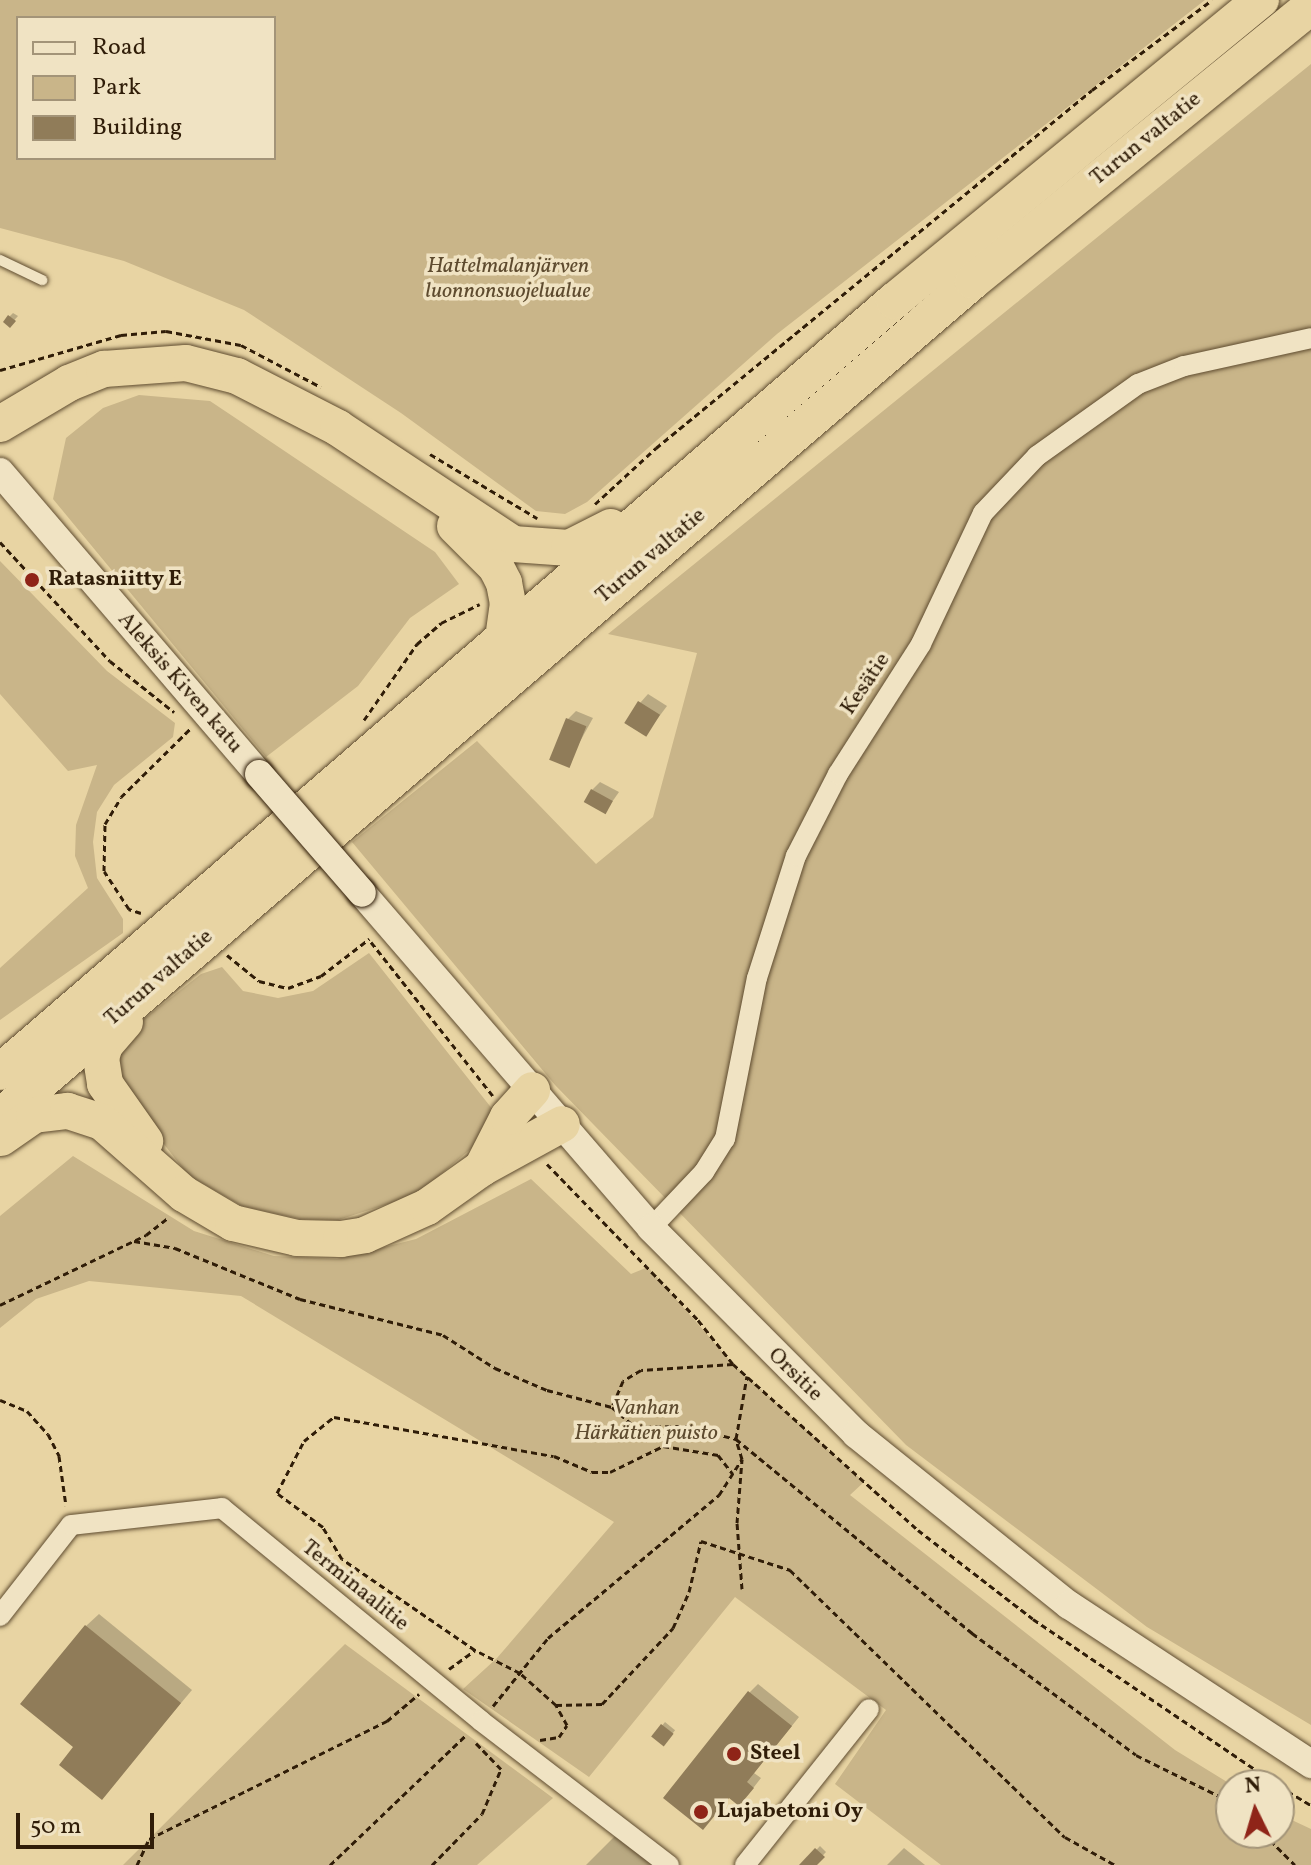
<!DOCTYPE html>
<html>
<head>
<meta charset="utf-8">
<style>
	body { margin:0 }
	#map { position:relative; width:1311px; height:1865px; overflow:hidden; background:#e8d4a3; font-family:Vollkorn,serif }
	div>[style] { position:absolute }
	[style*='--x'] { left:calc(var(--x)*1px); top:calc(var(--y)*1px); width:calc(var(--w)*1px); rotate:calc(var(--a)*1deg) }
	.green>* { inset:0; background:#c9b589 }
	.shadow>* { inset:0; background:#0003; transform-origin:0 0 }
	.building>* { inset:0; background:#907c59; transform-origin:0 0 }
	.path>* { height:3px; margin-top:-1.5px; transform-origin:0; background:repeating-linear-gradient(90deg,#301d08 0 6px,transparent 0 10px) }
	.roads { filter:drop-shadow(0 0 2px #5e4b2f) drop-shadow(0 0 2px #5e4b2f) }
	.lane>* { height:10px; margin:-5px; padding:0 5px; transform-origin:5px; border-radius:5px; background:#f0e3c3 }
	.street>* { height:20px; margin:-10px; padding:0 10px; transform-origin:10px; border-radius:10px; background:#f0e3c3 }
	.secondary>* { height:28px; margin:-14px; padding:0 14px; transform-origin:14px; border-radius:14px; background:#f0e3c3 }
	.highway>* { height:36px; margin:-18px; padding:0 18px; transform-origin:18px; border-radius:18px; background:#e8d4a3 }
	.bridges { filter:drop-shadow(0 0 2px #301d08) drop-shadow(0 0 2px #301d08) }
	.secondary-bridge>* { height:28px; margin:-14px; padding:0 14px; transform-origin:14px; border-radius:14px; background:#f0e3c3 }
	.dots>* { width:22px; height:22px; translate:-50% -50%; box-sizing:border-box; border:4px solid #f0e3c3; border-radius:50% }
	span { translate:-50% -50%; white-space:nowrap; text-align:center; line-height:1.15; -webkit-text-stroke:7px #f0e3c3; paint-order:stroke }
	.street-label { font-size:22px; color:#301d08 }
	.park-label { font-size:22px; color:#5e4b2f; font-style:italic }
	.poi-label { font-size:22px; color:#301d08; font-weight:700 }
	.left { translate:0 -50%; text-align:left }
	.legend { position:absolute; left:16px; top:16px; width:260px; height:144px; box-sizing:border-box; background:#f0e3c3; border:2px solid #a39478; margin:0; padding:10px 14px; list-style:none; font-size:24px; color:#301d08 }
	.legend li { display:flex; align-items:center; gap:16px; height:40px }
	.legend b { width:40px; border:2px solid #a39478 }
	.north { position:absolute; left:1215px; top:1769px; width:80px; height:80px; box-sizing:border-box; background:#f0e3c3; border:2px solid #a39478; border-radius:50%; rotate:355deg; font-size:22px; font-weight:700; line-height:32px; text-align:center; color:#301d08 }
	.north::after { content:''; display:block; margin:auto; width:28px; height:36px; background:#8f2418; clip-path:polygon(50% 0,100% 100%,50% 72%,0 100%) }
	.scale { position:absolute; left:16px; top:1813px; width:138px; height:36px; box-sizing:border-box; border:4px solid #301d08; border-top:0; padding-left:10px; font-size:24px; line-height:28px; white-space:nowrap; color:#301d08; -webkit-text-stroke:6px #f0e3c3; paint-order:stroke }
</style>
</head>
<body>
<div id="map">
	<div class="green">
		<div style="clip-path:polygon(evenodd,0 0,1205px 0,777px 334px,587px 502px,565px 514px,536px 511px,401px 413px,244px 310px,124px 261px,0 228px,0 0,18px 18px,274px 18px,274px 158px,18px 158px,18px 18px)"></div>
		<div style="clip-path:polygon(1311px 64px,1311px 1725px,1147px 1627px,906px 1445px,555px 1085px,352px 842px,477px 741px,596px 864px,653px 817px,697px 653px,608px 634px)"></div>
		<div style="clip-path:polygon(139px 395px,210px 401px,435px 552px,459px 584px,410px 618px,358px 686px,266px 757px,53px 499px,66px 438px,103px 408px)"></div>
		<div style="clip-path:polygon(0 561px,107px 671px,175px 723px,173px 737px,114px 785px,97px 812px,93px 842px,97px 878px,123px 919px,123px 933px,0 1020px,0 968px,88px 888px,75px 856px,76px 825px,97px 765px,68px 771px,0 694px)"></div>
		<div style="clip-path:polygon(369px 953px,497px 1115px,492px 1131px,416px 1195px,338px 1220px,300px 1219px,242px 1206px,188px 1175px,118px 1085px,116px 1058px,140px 1022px,201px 974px,222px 967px,243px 991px,278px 998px,313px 991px)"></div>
		<div style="clip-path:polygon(73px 1156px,194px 1231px,274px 1256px,337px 1259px,416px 1239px,531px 1179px,631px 1274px,648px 1267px,733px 1364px,864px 1482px,850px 1495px,1175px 1750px,1232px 1785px,1231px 1833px,1279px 1833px,1279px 1814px,1311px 1829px,1311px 1865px,941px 1865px,835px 1784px,886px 1710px,735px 1597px,589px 1777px,463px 1689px,497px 1658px,614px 1522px,241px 1296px,89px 1281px,36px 1299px,0 1328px,0 1216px)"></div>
		<div style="clip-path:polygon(345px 1644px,553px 1798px,477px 1865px,123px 1865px)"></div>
	</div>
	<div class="shadow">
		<div style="clip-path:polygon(13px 313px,18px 316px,10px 325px,5px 321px)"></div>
		<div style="clip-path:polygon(648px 694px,667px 706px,646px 734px,640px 703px)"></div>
		<div style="clip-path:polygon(576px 711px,593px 718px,567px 765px,568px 719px)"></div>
		<div style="clip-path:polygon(600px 782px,619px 792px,605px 812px,592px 790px)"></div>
		<div style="clip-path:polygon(99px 1614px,192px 1690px,102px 1797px,86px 1626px)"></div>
		<div style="clip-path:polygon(758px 1684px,799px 1717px,754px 1773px,761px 1778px,747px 1796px,729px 1796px,750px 1692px)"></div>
		<div style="left:665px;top:1722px;width:13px;height:17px;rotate:39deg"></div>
		<div style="clip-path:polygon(616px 1835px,654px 1865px,586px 1865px)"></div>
		<div style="clip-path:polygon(820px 1846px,826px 1852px,814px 1865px,802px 1865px)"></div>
		<div style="clip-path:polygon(904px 1848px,925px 1865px,887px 1865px)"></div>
	</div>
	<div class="building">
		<div style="clip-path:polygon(8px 315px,16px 321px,10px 328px,3px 322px)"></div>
		<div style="left:638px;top:701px;width:26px;height:26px;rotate:32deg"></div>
		<div style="left:566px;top:718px;width:22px;height:45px;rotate:22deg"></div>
		<div style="left:591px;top:789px;width:25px;height:15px;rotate:29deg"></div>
		<div style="clip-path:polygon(85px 1625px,181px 1703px,102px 1800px,59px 1765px,73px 1747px,20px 1704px)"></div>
		<div style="clip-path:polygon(748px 1691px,792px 1726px,747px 1782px,754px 1788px,739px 1806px,729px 1798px,703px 1830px,663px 1798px)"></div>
		<div style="left:661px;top:1724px;width:16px;height:16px;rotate:38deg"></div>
		<div style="clip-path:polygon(815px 1848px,825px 1857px,817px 1865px,799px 1865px)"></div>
	</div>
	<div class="path">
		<div style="--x:0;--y:370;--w:126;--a:-16.1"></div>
		<div style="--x:121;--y:335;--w:45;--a:-5.1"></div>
		<div style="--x:166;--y:331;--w:76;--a:10.6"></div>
		<div style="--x:241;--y:345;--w:90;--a:27.7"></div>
		<div style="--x:430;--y:454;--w:125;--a:30.9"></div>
		<div style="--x:595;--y:504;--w:83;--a:-42.6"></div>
		<div style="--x:656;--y:448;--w:564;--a:-39.39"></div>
		<div style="--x:1092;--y:90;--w:150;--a:-36.9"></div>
		<div style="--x:0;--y:542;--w:162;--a:47.3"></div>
		<div style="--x:110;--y:661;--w:82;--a:38.6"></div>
		<div style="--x:364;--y:720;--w:93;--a:-55.1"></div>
		<div style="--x:417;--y:644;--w:32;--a:-41"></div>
		<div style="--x:441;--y:623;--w:43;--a:-26"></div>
		<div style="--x:141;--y:913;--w:13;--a:-162"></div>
		<div style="--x:129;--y:909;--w:45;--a:-123.3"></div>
		<div style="--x:104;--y:871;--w:47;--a:-88.8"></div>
		<div style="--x:105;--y:824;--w:31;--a:-59"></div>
		<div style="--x:121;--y:797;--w:97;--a:-44.6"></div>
		<div style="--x:371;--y:942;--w:196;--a:51.6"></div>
		<div style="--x:227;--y:955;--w:41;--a:39.1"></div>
		<div style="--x:259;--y:981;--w:30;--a:14"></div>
		<div style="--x:288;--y:988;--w:35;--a:-20"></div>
		<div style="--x:321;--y:976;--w:61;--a:-37.6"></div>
		<div style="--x:547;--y:1164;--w:217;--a:45.9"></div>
		<div style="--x:698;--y:1320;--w:56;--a:51.5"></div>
		<div style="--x:733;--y:1364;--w:249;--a:41.9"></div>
		<div style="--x:918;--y:1530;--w:145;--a:37.7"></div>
		<div style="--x:1033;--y:1619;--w:296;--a:34.1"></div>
		<div style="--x:134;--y:1241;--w:42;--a:9.7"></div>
		<div style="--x:175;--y:1248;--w:135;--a:22.2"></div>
		<div style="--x:300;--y:1299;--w:147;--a:14.1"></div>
		<div style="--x:443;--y:1335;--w:62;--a:32.4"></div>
		<div style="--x:495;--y:1368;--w:56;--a:22.9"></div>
		<div style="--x:547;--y:1390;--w:67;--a:14.7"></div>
		<div style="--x:0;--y:1305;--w:162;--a:-25.6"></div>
		<div style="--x:146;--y:1235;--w:29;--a:-38"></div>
		<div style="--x:733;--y:1364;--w:92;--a:176.3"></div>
		<div style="--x:641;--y:1370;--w:21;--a:149"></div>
		<div style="--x:623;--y:1381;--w:28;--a:113"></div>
		<div style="--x:612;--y:1407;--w:30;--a:41"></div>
		<div style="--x:635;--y:1427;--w:50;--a:-1.1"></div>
		<div style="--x:685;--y:1426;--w:53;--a:14.3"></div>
		<div style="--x:736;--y:1439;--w:306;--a:39.4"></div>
		<div style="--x:972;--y:1633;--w:204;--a:36.6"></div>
		<div style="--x:1136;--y:1755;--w:106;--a:26.3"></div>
		<div style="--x:0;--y:1400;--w:29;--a:22"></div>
		<div style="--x:27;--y:1411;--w:31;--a:48"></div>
		<div style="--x:48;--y:1434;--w:25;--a:63"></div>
		<div style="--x:59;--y:1456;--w:50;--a:82"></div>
		<div style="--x:742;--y:1589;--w:66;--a:-94.3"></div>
		<div style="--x:737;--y:1523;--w:64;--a:-85.5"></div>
		<div style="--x:742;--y:1459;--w:21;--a:-107"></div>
		<div style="--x:736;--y:1439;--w:64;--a:-80.1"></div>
		<div style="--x:449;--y:1669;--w:32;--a:-36"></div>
		<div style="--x:556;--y:1705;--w:46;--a:-1.2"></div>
		<div style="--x:602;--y:1704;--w:104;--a:-46.9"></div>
		<div style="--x:673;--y:1628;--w:39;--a:-66"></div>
		<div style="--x:689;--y:1592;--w:52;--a:-76.8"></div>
		<div style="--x:701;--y:1541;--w:94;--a:18"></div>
		<div style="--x:790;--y:1570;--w:383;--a:44.2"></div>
		<div style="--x:1065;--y:1837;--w:57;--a:29.2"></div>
		<div style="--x:493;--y:1706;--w:87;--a:-51"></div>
		<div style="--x:548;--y:1638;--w:223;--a:-39.9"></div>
		<div style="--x:719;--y:1495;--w:43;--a:-57.4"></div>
		<div style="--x:540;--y:1740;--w:19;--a:-9"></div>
		<div style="--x:559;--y:1737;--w:14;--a:-56"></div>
		<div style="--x:567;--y:1725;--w:23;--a:-119"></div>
		<div style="--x:556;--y:1705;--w:48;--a:-138.4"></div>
		<div style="--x:520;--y:1673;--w:51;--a:-152.9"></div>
		<div style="--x:475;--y:1650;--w:161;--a:-145.6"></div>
		<div style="--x:342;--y:1559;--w:37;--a:-121"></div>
		<div style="--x:323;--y:1527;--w:57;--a:-143.5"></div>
		<div style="--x:277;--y:1493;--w:59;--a:-62.6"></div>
		<div style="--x:304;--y:1441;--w:38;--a:-39"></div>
		<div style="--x:334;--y:1417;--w:223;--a:10.1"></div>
		<div style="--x:554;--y:1456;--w:41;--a:22.8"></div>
		<div style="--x:592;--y:1472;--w:18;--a:0"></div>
		<div style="--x:610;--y:1472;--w:59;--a:-26.1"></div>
		<div style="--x:663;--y:1446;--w:56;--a:9.3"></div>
		<div style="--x:718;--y:1455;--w:24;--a:52"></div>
		<div style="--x:1279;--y:1786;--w:37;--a:31"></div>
		<div style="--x:1263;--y:1833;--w:45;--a:45"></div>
		<div style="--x:137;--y:1865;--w:29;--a:-65"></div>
		<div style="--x:149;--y:1839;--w:266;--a:-26.4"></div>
		<div style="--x:387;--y:1721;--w:42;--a:-40.2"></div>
		<div style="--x:330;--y:1865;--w:188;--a:-43.7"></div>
		<div style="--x:432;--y:1865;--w:71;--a:-45.6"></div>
		<div style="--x:482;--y:1814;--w:49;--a:-67.1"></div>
		<div style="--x:501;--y:1769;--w:36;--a:-134"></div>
	</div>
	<div class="roads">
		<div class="lane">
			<div style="--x:0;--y:260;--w:47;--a:25.5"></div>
		</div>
		<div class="street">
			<div style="--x:651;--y:1228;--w:77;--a:-46.6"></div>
			<div style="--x:704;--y:1172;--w:39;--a:-58"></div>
			<div style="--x:725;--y:1139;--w:164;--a:-78.8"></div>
			<div style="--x:757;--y:978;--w:128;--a:-72.3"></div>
			<div style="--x:796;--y:856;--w:92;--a:-62.9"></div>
			<div style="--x:838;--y:774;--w:154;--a:-57.4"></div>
			<div style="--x:921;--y:644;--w:145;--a:-64.7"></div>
			<div style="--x:983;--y:513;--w:79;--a:-46.5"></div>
			<div style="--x:1037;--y:456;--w:124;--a:-35.5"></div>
			<div style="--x:1138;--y:384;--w:49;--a:-21.4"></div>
			<div style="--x:1184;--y:366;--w:130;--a:-12.4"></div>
			<div style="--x:0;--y:1616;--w:115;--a:-52"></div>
			<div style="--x:71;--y:1525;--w:152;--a:-6.4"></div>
			<div style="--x:222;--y:1508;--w:335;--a:39.4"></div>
			<div style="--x:481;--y:1721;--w:237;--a:37.5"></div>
			<div style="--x:745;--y:1865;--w:199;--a:-51.5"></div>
		</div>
		<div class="secondary">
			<div style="--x:0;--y:472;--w:398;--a:49.4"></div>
			<div style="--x:362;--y:893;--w:442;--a:49.2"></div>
			<div style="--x:651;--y:1228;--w:291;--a:45.1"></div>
			<div style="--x:856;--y:1434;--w:273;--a:38.8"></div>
			<div style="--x:1069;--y:1605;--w:290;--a:33.3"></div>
		</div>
		<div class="highway">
			<div style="--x:0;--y:424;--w:80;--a:-30.7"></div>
			<div style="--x:69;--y:383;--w:38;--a:-22"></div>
			<div style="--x:104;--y:369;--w:82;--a:-4.2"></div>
			<div style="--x:186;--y:363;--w:53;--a:14.3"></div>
			<div style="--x:237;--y:376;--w:114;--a:27.2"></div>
			<div style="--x:338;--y:428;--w:210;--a:33.5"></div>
			<div style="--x:513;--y:544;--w:56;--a:4.1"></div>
			<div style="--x:569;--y:548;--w:47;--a:-26.6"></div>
			<div style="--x:455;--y:526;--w:58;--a:45"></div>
			<div style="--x:496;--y:567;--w:18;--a:63"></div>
			<div style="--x:504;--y:583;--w:20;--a:79"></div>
			<div style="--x:508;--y:603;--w:35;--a:98"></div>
			<div style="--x:125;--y:1022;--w:30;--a:131"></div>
			<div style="--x:105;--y:1045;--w:14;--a:107"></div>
			<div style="--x:101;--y:1058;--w:26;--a:81"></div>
			<div style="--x:105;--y:1084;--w:70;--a:54.9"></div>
			<div style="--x:0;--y:1072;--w:1181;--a:-40.78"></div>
			<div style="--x:894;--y:301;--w:475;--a:-39.4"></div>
			<div style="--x:0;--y:1117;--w:1283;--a:-40.67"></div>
			<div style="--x:973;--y:281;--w:436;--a:-39.1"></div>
			<div style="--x:1;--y:1138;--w:40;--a:-34.9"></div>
			<div style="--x:34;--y:1115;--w:34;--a:-7"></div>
			<div style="--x:68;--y:1111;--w:36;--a:18"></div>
			<div style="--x:102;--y:1122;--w:109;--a:41.3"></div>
			<div style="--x:184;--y:1194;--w:57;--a:30.6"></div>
			<div style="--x:233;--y:1223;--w:66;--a:13.2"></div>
			<div style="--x:297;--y:1238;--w:44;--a:1.3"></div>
			<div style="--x:341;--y:1239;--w:24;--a:-9"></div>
			<div style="--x:365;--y:1235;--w:68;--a:-24.3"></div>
			<div style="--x:427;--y:1207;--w:67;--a:-35.3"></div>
			<div style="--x:482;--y:1168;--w:91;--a:-28.8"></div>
			<div style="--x:482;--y:1168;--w:57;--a:-63"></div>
			<div style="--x:508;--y:1117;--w:36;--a:-48"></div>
		</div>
	</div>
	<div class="bridges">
		<div class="secondary-bridge">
			<div style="--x:259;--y:774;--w:157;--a:49.1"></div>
		</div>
	</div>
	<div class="dots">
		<div style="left:32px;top:580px;background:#8f2418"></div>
		<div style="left:734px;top:1754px;background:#8f2418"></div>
		<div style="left:701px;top:1812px;background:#8f2418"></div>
	</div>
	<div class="street-label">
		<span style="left:1146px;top:139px;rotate:-39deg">Turun valtatie</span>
		<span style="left:651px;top:556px;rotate:-40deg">Turun valtatie</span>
		<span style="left:180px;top:683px;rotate:49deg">Aleksis Kiven katu</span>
		<span style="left:866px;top:684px;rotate:-56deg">Kesätie</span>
		<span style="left:159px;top:978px;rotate:-41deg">Turun valtatie</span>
		<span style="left:795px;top:1375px;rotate:44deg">Orsitie</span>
		<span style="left:355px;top:1586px;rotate:39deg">Terminaalitie</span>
	</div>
	<div class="park-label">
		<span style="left:508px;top:279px">Hattelmalanjärven<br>luonnonsuojelualue</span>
		<span style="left:646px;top:1421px">Vanhan<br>Härkätien puisto</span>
	</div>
	<div class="poi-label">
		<span class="left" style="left:48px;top:580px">Ratasniitty E</span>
		<span class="left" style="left:750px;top:1754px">Steel</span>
		<span class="left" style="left:717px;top:1812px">Lujabetoni Oy</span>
	</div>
	<ul class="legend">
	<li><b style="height:10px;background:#f0e3c3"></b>Road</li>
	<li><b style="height:22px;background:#c9b589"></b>Park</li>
	<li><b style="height:22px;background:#907c59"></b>Building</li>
	</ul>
	<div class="north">N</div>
	<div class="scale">50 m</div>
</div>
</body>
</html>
